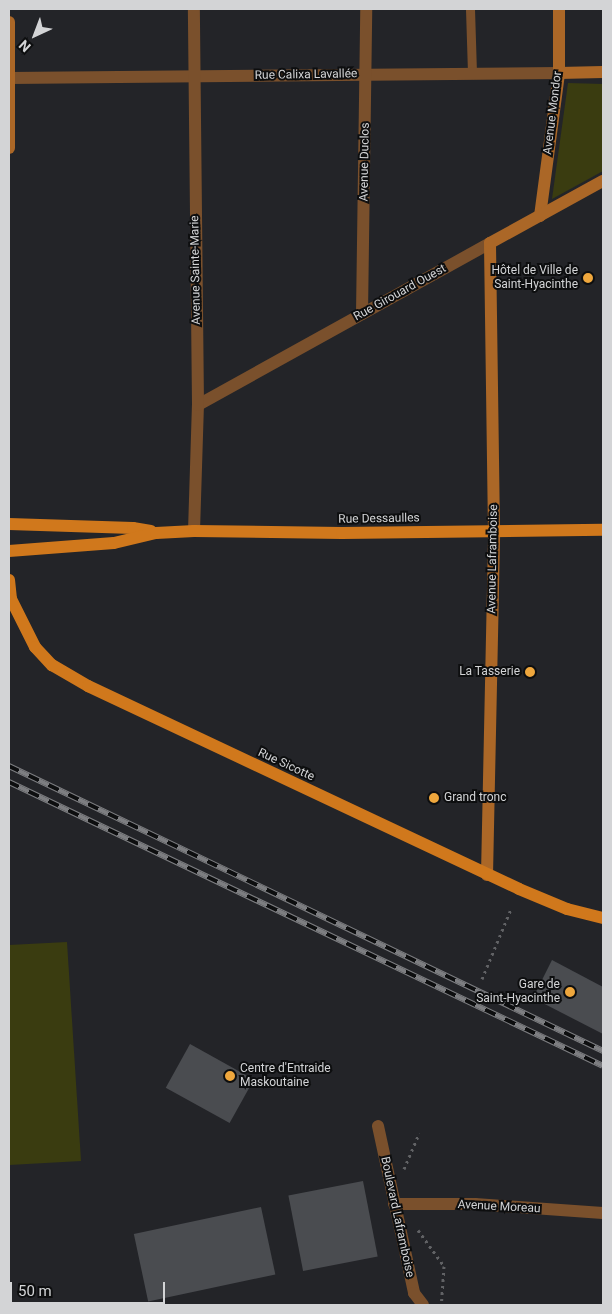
<!DOCTYPE html>
<html>
<head>
<meta charset="utf-8">
<style>
	body { margin:0 }
	#map { position:relative; width:612px; height:1314px; overflow:hidden; background:#232428; font-family:Roboto,sans-serif }
	div>[style] { position:absolute }
	[style*='--x'] { left:calc(var(--x)*1px); top:calc(var(--y)*1px); width:calc(var(--w)*1px); rotate:calc(var(--a)*1deg) }
	.green>* { inset:0; background:#3a3c10 }
	.building>* { inset:0; background:#4a4c50; transform-origin:0 0 }
	.path>* { height:3px; margin-top:-1.5px; transform-origin:0; background:repeating-linear-gradient(90deg,#616265 0 2.5px,transparent 0 6.5px) }
	.lane>* { height:9px; margin:-4.5px; padding:0 4.5px; transform-origin:4.5px; border-radius:4.5px; background:#7a502c }
	.street>* { height:12px; margin:-6px; padding:0 6px; transform-origin:6px; border-radius:6px; background:#7a502c }
	.secondary>* { height:12px; margin:-6px; padding:0 6px; transform-origin:6px; border-radius:6px; background:#ab6727 }
	.primary>* { height:12px; margin:-6px; padding:0 6px; transform-origin:6px; border-radius:6px; background:#d0781c }
	.rail>* { height:5.5px; margin-top:-2.75px; transform-origin:0; background:repeating-linear-gradient(90deg,#0d0e0f 0 11px,#7d7e81 0 22px); box-sizing:border-box; border-block:1px solid #7d7e81 }
	.dots>* { width:14px; height:14px; translate:-50% -50%; box-sizing:border-box; border:2px solid #0d0e0f; border-radius:50% }
	span { translate:-50% -50%; white-space:nowrap; text-align:center; line-height:1.15; -webkit-text-stroke:4px #0d0e0f; paint-order:stroke }
	.street-label { font-size:12px; color:#d3d4d6 }
	.poi-label { font-size:12px; color:#d3d4d6 }
	.right { translate:-100% -50%; text-align:right }
	.left { translate:0 -50%; text-align:left }
	.frame { position:absolute; inset:0; border:10px solid #d3d4d6; pointer-events:none }
	.north { position:absolute; left:10px; top:10px; width:50px; height:50px; -webkit-text-stroke:4px #0d0e0f; paint-order:stroke; rotate:223deg; font-size:14px; font-weight:700; line-height:20px; text-align:center; color:#d3d4d6 }
	.north::after { content:''; display:block; margin:auto; width:18px; height:22px; background:#d3d4d6; clip-path:polygon(50% 0,100% 100%,50% 72%,0 100%) }
	.scale { position:absolute; left:10px; top:1282px; width:155px; height:22px; box-sizing:border-box; border:2px solid #d3d4d6; border-top:0; padding-left:6px; font-size:15px; line-height:18px; white-space:nowrap; color:#d3d4d6; -webkit-text-stroke:4px #0d0e0f; paint-order:stroke }
</style>
</head>
<body>
<div id="map">
	<div class="green">
		<div style="clip-path:polygon(568px 83px,603px 84px,603px 171px,552px 199px)"></div>
		<div style="clip-path:polygon(67px 942px,81px 1161px,9px 1165px,9px 945px)"></div>
	</div>
	<div class="building">
		<div style="clip-path:polygon(552px 960px,603px 987px,603px 1034px,533px 998px)"></div>
		<div style="left:190px;top:1044px;width:73px;height:50px;rotate:29deg"></div>
		<div style="left:363px;top:1181px;width:77px;height:76px;rotate:79deg"></div>
		<div style="left:261px;top:1207px;width:69px;height:130px;rotate:78deg"></div>
	</div>
	<div class="path">
		<div style="--x:482;--y:979;--w:76;--a:-67.5"></div>
		<div style="--x:404;--y:1169;--w:39;--a:-67"></div>
		<div style="--x:418;--y:1230;--w:44;--a:54.2"></div>
		<div style="--x:444;--y:1266;--w:39;--a:94"></div>
	</div>
	<div class="lane">
		<div style="--x:470;--y:9;--w:65;--a:88.2"></div>
	</div>
	<div class="street">
		<div style="--x:9;--y:78;--w:550;--a:-0.52"></div>
		<div style="--x:362;--y:314;--w:305;--a:-89.2"></div>
		<div style="--x:198;--y:405;--w:334;--a:-29"></div>
		<div style="--x:194;--y:531;--w:126;--a:-88.2"></div>
		<div style="--x:198;--y:405;--w:396;--a:-90.6"></div>
		<div style="--x:378;--y:1126;--w:171;--a:77.8"></div>
		<div style="--x:414;--y:1293;--w:15;--a:53"></div>
		<div style="--x:394;--y:1204;--w:81;--a:0"></div>
		<div style="--x:475;--y:1204;--w:128;--a:4"></div>
	</div>
	<div class="secondary">
		<div style="--x:9;--y:22;--w:126;--a:90"></div>
		<div style="--x:559;--y:73;--w:44;--a:-1.3"></div>
		<div style="--x:540;--y:216;--w:144;--a:-82.4"></div>
		<div style="--x:559;--y:73;--w:64;--a:-90"></div>
		<div style="--x:487;--y:875;--w:344;--a:-88.8"></div>
		<div style="--x:494;--y:531;--w:288;--a:-90.8"></div>
		<div style="--x:490;--y:243;--w:129;--a:-28.8"></div>
	</div>
	<div class="primary">
		<div style="--x:9;--y:524;--w:124;--a:1.8"></div>
		<div style="--x:133;--y:528;--w:18;--a:9"></div>
		<div style="--x:9;--y:551;--w:105;--a:-4.4"></div>
		<div style="--x:114;--y:543;--w:43;--a:-13.4"></div>
		<div style="--x:156;--y:533;--w:38;--a:-3"></div>
		<div style="--x:194;--y:531;--w:148;--a:0.8"></div>
		<div style="--x:342;--y:533;--w:261;--a:-0.7"></div>
		<div style="--x:9;--y:580;--w:19;--a:84"></div>
		<div style="--x:11;--y:599;--w:54;--a:63.4"></div>
		<div style="--x:35;--y:647;--w:25;--a:47"></div>
		<div style="--x:52;--y:665;--w:42;--a:30.3"></div>
		<div style="--x:88;--y:686;--w:476;--a:25.2"></div>
		<div style="--x:519;--y:889;--w:52;--a:22.6"></div>
		<div style="--x:567;--y:909;--w:37;--a:14"></div>
	</div>
	<div class="rail">
		<div style="--x:9;--y:766;--w:659;--a:25.63"></div>
		<div style="--x:9;--y:782;--w:658;--a:25.55"></div>
	</div>
	<div class="dots">
		<div style="left:588px;top:278px;background:#efa73d"></div>
		<div style="left:530px;top:672px;background:#efa73d"></div>
		<div style="left:434px;top:798px;background:#efa73d"></div>
		<div style="left:570px;top:992px;background:#efa73d"></div>
		<div style="left:230px;top:1076px;background:#efa73d"></div>
	</div>
	<div class="street-label">
		<span style="left:306px;top:75px;rotate:-1deg">Rue Calixa Lavallée</span>
		<span style="left:553px;top:113px;rotate:-83deg">Avenue Mondor</span>
		<span style="left:365px;top:162px;rotate:-89deg">Avenue Duclos</span>
		<span style="left:196px;top:270px;rotate:-91deg">Avenue Sainte-Marie</span>
		<span style="left:400px;top:293px;rotate:-29deg">Rue Girouard Ouest</span>
		<span style="left:379px;top:519px;rotate:-1deg">Rue Dessaulles</span>
		<span style="left:493px;top:559px;rotate:-89deg">Avenue Laframboise</span>
		<span style="left:286px;top:765px;rotate:25deg">Rue Sicotte</span>
		<span style="left:499px;top:1207px;rotate:3deg">Avenue Moreau</span>
		<span style="left:397px;top:1217px;rotate:78deg">Boulevard Laframboise</span>
	</div>
	<div class="poi-label">
		<span class="right" style="left:578px;top:278px">Hôtel de Ville de<br>Saint-Hyacinthe</span>
		<span class="right" style="left:520px;top:672px">La Tasserie</span>
		<span class="left" style="left:444px;top:798px">Grand tronc</span>
		<span class="right" style="left:560px;top:992px">Gare de<br>Saint-Hyacinthe</span>
		<span class="left" style="left:240px;top:1076px">Centre d'Entraide<br>Maskoutaine</span>
	</div>
	<div class="frame"></div>
	<div class="north">N</div>
	<div class="scale">50 m</div>
</div>
</body>
</html>
